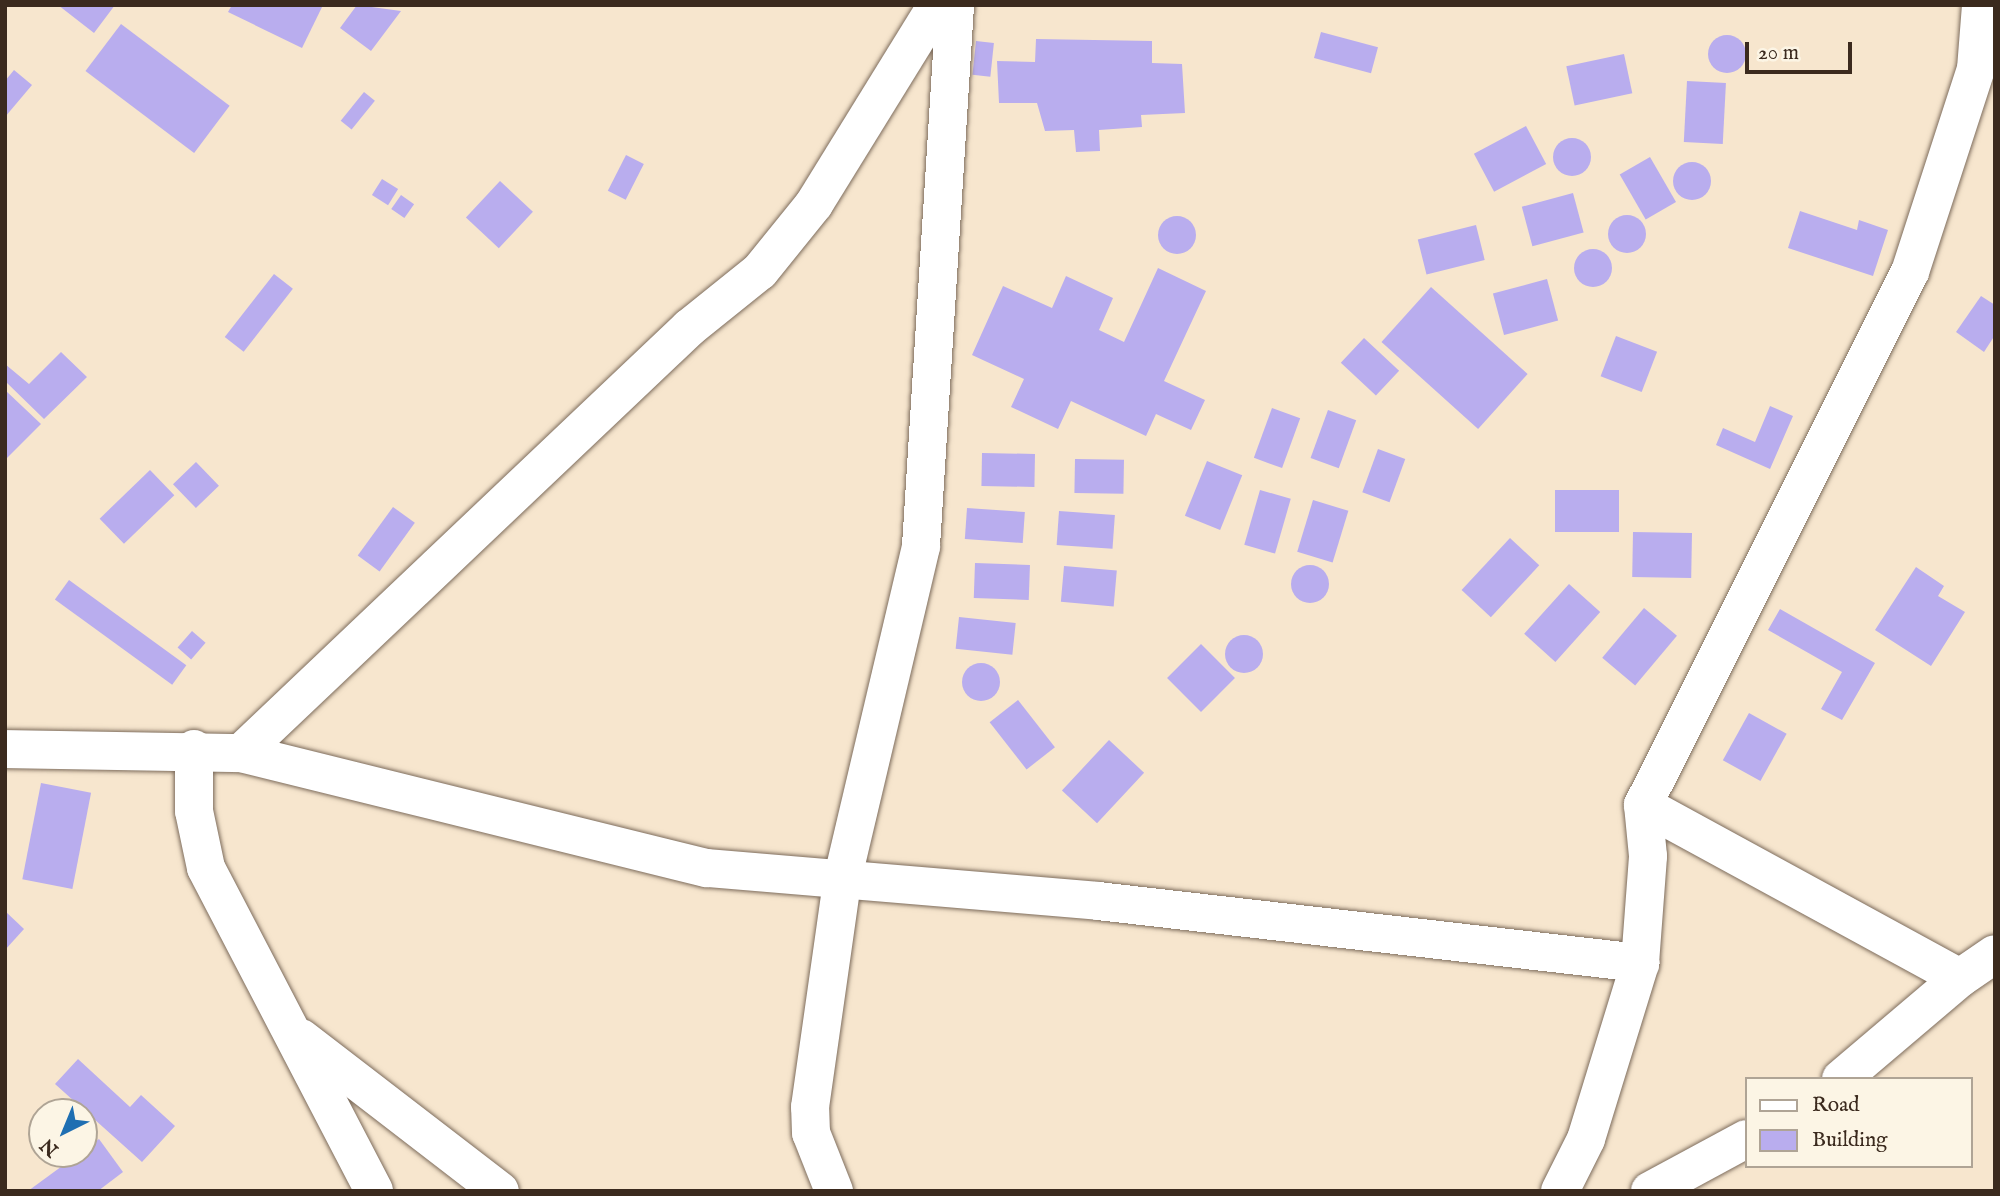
<!DOCTYPE html>
<html>
<head>
<meta charset="utf-8">
<style>
	body { margin:0 }
	#map { position:relative; width:2000px; height:1196px; overflow:hidden; background:#f7e6ce; font-family:"IM FELL English",serif }
	div>[style] { position:absolute }
	[style*='--x'] { left:calc(var(--x)*1px); top:calc(var(--y)*1px); width:calc(var(--w)*1px); rotate:calc(var(--a)*1deg) }
	.building>* { inset:0; background:#b9adee; transform-origin:0 0 }
	.round { border-radius:50% }
	.roads { filter:drop-shadow(0 0 2px #7d6c5c) drop-shadow(0 0 2px #7d6c5c) }
	.minor>* { height:38px; margin:-19px; padding:0 19px; transform-origin:19px; border-radius:19px; background:#fff }
	span { translate:-50% -50%; white-space:nowrap; text-align:center; line-height:1.15; -webkit-text-stroke:5px #fcf5e5; paint-order:stroke }
	.frame { position:absolute; inset:0; border:7px solid #3b2a1e; pointer-events:none }
	.legend { position:absolute; left:1745px; top:1077px; width:228px; height:91px; box-sizing:border-box; background:#fcf5e5; border:2px solid #afa495; margin:0; padding:9px 12px; list-style:none; font-size:21px; color:#3b2a1e }
	.legend li { display:flex; align-items:center; gap:14px; height:35px }
	.legend b { width:35px; border:2px solid #afa495 }
	.north { position:absolute; left:28px; top:1098px; width:70px; height:70px; box-sizing:border-box; background:#fcf5e5; border:2px solid #afa495; border-radius:50%; rotate:223deg; font-size:19px; font-weight:700; line-height:28px; text-align:center; color:#3b2a1e }
	.north::after { content:''; display:block; margin:auto; width:24px; height:32px; background:#1f6fb2; clip-path:polygon(50% 0,100% 100%,50% 72%,0 100%) }
	.scale { position:absolute; left:1745px; top:42px; width:107px; height:32px; box-sizing:border-box; border:4px solid #3b2a1e; border-top:0; padding-left:9px; font-size:21px; line-height:24px; white-space:nowrap; color:#3b2a1e; -webkit-text-stroke:5px #fcf5e5; paint-order:stroke }
</style>
</head>
<body>
<div id="map">
	<div class="building">
		<div style="clip-path:polygon(58px 5px,115px 5px,94px 33px)"></div>
		<div style="clip-path:polygon(232px 5px,323px 5px,302px 48px,228px 12px)"></div>
		<div style="clip-path:polygon(357px 5px,401px 11px,371px 51px,340px 28px)"></div>
		<div style="left:121px;top:24px;width:136px;height:59px;rotate:37deg"></div>
		<div style="left:1321px;top:32px;width:59px;height:27px;rotate:15deg"></div>
		<div class="round" style="left:1708px;top:35px;width:38px;height:38px"></div>
		<div style="clip-path:polygon(1036px 39px,1152px 41px,1152px 63px,1182px 64px,1185px 113px,1141px 115px,1142px 127px,1099px 130px,1100px 151px,1076px 152px,1074px 130px,1045px 131px,1037px 103px,999px 103px,997px 61px,1035px 62px)"></div>
		<div style="left:976px;top:41px;width:18px;height:34px;rotate:6deg"></div>
		<div style="left:1624px;top:54px;width:40px;height:59px;rotate:78deg"></div>
		<div style="clip-path:polygon(14px 70px,32px 85px,5px 117px,5px 81px)"></div>
		<div style="left:1687px;top:81px;width:39px;height:61px;rotate:3deg"></div>
		<div style="left:364px;top:92px;width:14px;height:37px;rotate:39deg"></div>
		<div style="left:1526px;top:126px;width:43px;height:59px;rotate:62deg"></div>
		<div class="round" style="left:1553px;top:138px;width:38px;height:38px"></div>
		<div style="left:626px;top:155px;width:20px;height:40px;rotate:27deg"></div>
		<div style="left:1650px;top:157px;width:52px;height:35px;rotate:60deg"></div>
		<div class="round" style="left:1673px;top:162px;width:38px;height:38px"></div>
		<div style="left:382px;top:179px;width:19px;height:19px;rotate:32deg"></div>
		<div style="left:500px;top:181px;width:45px;height:50px;rotate:43deg"></div>
		<div style="left:1573px;top:193px;width:41px;height:53px;rotate:75deg"></div>
		<div style="left:401px;top:195px;width:16px;height:17px;rotate:35deg"></div>
		<div style="clip-path:polygon(1800px 211px,1857px 230px,1859px 220px,1888px 230px,1873px 276px,1788px 248px)"></div>
		<div class="round" style="left:1608px;top:215px;width:38px;height:38px"></div>
		<div class="round" style="left:1158px;top:216px;width:38px;height:38px"></div>
		<div style="left:1476px;top:225px;width:36px;height:60px;rotate:76deg"></div>
		<div class="round" style="left:1574px;top:249px;width:38px;height:38px"></div>
		<div style="clip-path:polygon(1158px 268px,1206px 291px,1164px 381px,1205px 400px,1191px 430px,1156px 414px,1146px 436px,1071px 401px,1058px 429px,1011px 407px,1024px 379px,972px 355px,1003px 286px,1052px 308px,1066px 276px,1113px 298px,1099px 330px,1124px 342px)"></div>
		<div style="left:274px;top:274px;width:24px;height:80px;rotate:38deg"></div>
		<div style="left:1547px;top:279px;width:43px;height:56px;rotate:75deg"></div>
		<div style="left:1431px;top:287px;width:130px;height:74px;rotate:42deg"></div>
		<div style="clip-path:polygon(1981px 296px,1995px 305px,1995px 335px,1984px 352px,1956px 332px)"></div>
		<div style="left:1616px;top:336px;width:44px;height:43px;rotate:21deg"></div>
		<div style="left:1364px;top:338px;width:48px;height:34px;rotate:43deg"></div>
		<div style="clip-path:polygon(61px 352px,87px 377px,44px 419px,5px 381px,5px 364px,29px 384px)"></div>
		<div style="clip-path:polygon(5px 390px,41px 424px,5px 460px)"></div>
		<div style="clip-path:polygon(1770px 406px,1793px 416px,1770px 469px,1716px 445px,1723px 428px,1755px 442px)"></div>
		<div style="left:1272px;top:408px;width:30px;height:53px;rotate:20deg"></div>
		<div style="left:1328px;top:410px;width:30px;height:51px;rotate:20deg"></div>
		<div style="left:1378px;top:449px;width:29px;height:46px;rotate:20deg"></div>
		<div style="left:982px;top:453px;width:53px;height:33px;rotate:1deg"></div>
		<div style="left:1075px;top:459px;width:49px;height:34px;rotate:1deg"></div>
		<div style="left:1207px;top:461px;width:38px;height:59px;rotate:22deg"></div>
		<div style="left:196px;top:462px;width:33px;height:32px;rotate:46deg"></div>
		<div style="left:150px;top:470px;width:35px;height:70px;rotate:46deg"></div>
		<div style="left:1260px;top:490px;width:32px;height:57px;rotate:16deg"></div>
		<div style="left:1555px;top:490px;width:64px;height:42px"></div>
		<div style="left:1313px;top:500px;width:37px;height:54px;rotate:17deg"></div>
		<div style="left:393px;top:507px;width:27px;height:60px;rotate:36deg"></div>
		<div style="left:967px;top:508px;width:58px;height:31px;rotate:4deg"></div>
		<div style="left:1059px;top:511px;width:56px;height:34px;rotate:4deg"></div>
		<div style="left:1633px;top:532px;width:59px;height:45px;rotate:1deg"></div>
		<div style="left:1510px;top:538px;width:40px;height:71px;rotate:43deg"></div>
		<div style="left:975px;top:563px;width:55px;height:35px;rotate:2deg"></div>
		<div class="round" style="left:1291px;top:565px;width:38px;height:38px"></div>
		<div style="left:1064px;top:566px;width:53px;height:36px;rotate:5deg"></div>
		<div style="clip-path:polygon(1916px 567px,1944px 586px,1938px 596px,1965px 612px,1931px 666px,1875px 630px)"></div>
		<div style="left:69px;top:580px;width:145px;height:24px;rotate:36deg"></div>
		<div style="left:1569px;top:584px;width:42px;height:67px;rotate:42deg"></div>
		<div style="left:1644px;top:608px;width:43px;height:65px;rotate:40deg"></div>
		<div style="clip-path:polygon(1780px 609px,1875px 663px,1842px 720px,1821px 709px,1842px 672px,1768px 630px)"></div>
		<div style="left:959px;top:617px;width:57px;height:32px;rotate:6deg"></div>
		<div style="left:192px;top:631px;width:18px;height:22px;rotate:41deg"></div>
		<div class="round" style="left:1225px;top:635px;width:38px;height:38px"></div>
		<div style="left:1201px;top:644px;width:48px;height:48px;rotate:45deg"></div>
		<div class="round" style="left:962px;top:663px;width:38px;height:38px"></div>
		<div style="left:1018px;top:700px;width:60px;height:36px;rotate:52deg"></div>
		<div style="left:1749px;top:713px;width:43px;height:54px;rotate:29deg"></div>
		<div style="left:1109px;top:740px;width:48px;height:69px;rotate:43deg"></div>
		<div style="left:41px;top:783px;width:51px;height:98px;rotate:11deg"></div>
		<div style="clip-path:polygon(5px 911px,24px 929px,5px 950px)"></div>
		<div style="clip-path:polygon(78px 1059px,130px 1107px,141px 1095px,175px 1126px,142px 1162px,55px 1084px)"></div>
		<div style="clip-path:polygon(99px 1139px,123px 1172px,98px 1191px,28px 1191px)"></div>
	</div>
	<div class="roads">
		<div class="minor">
			<div style="--x:5;--y:749;--w:236;--a:1"></div>
			<div style="--x:241;--y:753;--w:480;--a:13.9"></div>
			<div style="--x:707;--y:868;--w:392;--a:4.8"></div>
			<div style="--x:1098;--y:901;--w:546;--a:6.53"></div>
			<div style="--x:194;--y:749;--w:62;--a:90"></div>
			<div style="--x:194;--y:811;--w:58;--a:78.1"></div>
			<div style="--x:206;--y:868;--w:364;--a:62.5"></div>
			<div style="--x:241;--y:753;--w:618;--a:-43.49"></div>
			<div style="--x:689;--y:328;--w:91;--a:-38.8"></div>
			<div style="--x:760;--y:271;--w:86;--a:-51.1"></div>
			<div style="--x:814;--y:204;--w:234;--a:-58.3"></div>
			<div style="--x:1643;--y:805;--w:361;--a:28.6"></div>
			<div style="--x:1960;--y:978;--w:42;--a:-34.4"></div>
			<div style="--x:301;--y:1038;--w:251;--a:37.6"></div>
			<div style="--x:1841;--y:1079;--w:156;--a:-40.3"></div>
			<div style="--x:834;--y:1191;--w:62;--a:-111.6"></div>
			<div style="--x:811;--y:1133;--w:26;--a:-92"></div>
			<div style="--x:810;--y:1107;--w:228;--a:-81.9"></div>
			<div style="--x:842;--y:881;--w:344;--a:-76.7"></div>
			<div style="--x:921;--y:546;--w:542;--a:-86.4"></div>
			<div style="--x:1560;--y:1191;--w:58;--a:-63.4"></div>
			<div style="--x:1586;--y:1139;--w:184;--a:-72.9"></div>
			<div style="--x:1640;--y:963;--w:107;--a:-85.7"></div>
			<div style="--x:1648;--y:856;--w:51;--a:-95.6"></div>
			<div style="--x:1643;--y:805;--w:596;--a:-63.39"></div>
			<div style="--x:1910;--y:272;--w:213;--a:-72"></div>
			<div style="--x:1976;--y:69;--w:64;--a:-85.5"></div>
			<div style="--x:1650;--y:1191;--w:109;--a:-28.4"></div>
		</div>
	</div>
	<div class="frame"></div>
	<ul class="legend">
	<li><b style="height:9px;background:#fff"></b>Road</li>
	<li><b style="height:19px;background:#b9adee"></b>Building</li>
	</ul>
	<div class="north">N</div>
	<div class="scale">20 m</div>
</div>
</body>
</html>
